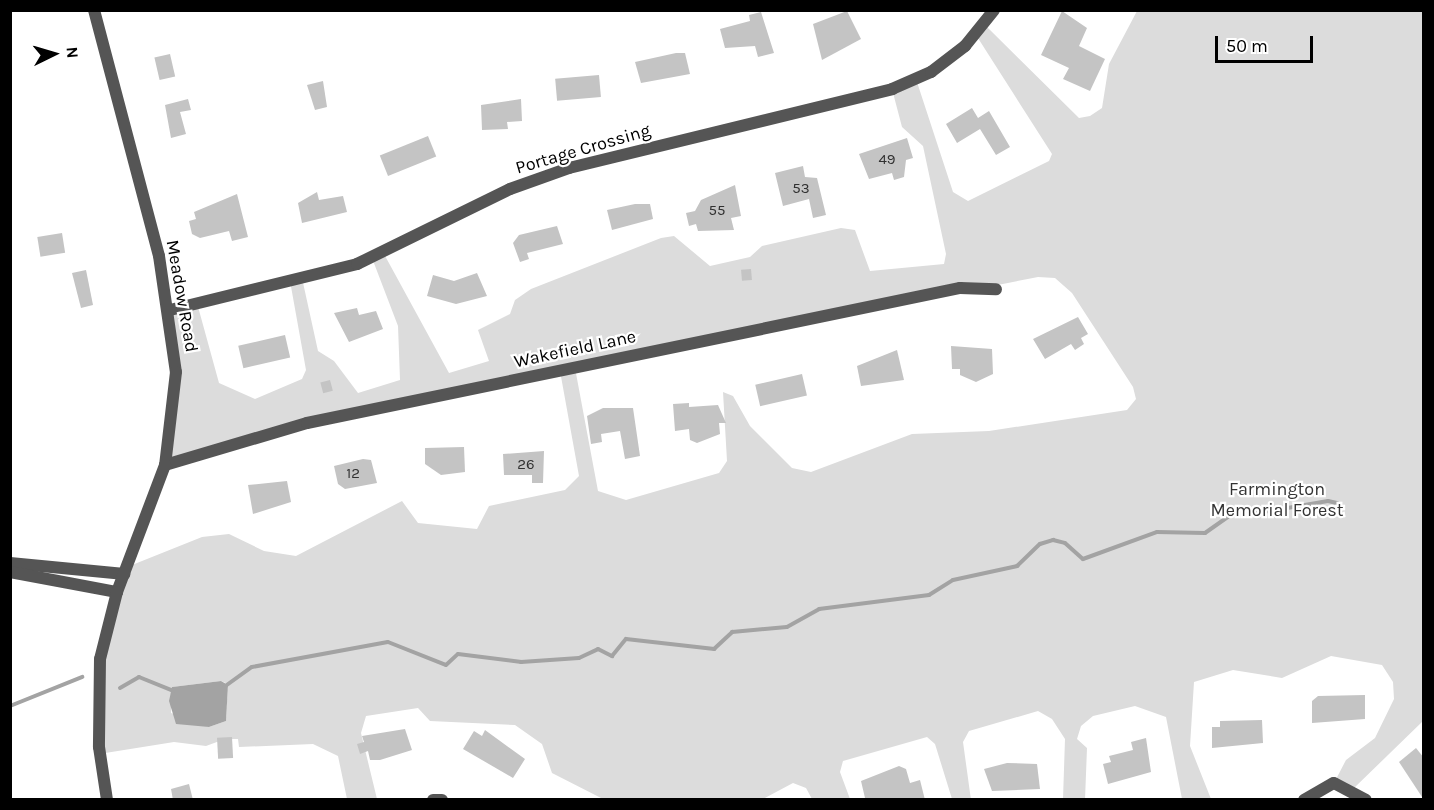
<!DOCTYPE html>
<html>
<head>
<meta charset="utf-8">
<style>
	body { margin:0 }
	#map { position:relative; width:1434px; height:810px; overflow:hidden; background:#fff; font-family:Karla,sans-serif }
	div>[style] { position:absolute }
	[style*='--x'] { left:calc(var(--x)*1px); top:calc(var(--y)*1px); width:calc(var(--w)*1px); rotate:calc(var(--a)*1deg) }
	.green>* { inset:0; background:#dcdcdc }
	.water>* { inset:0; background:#a3a3a3 }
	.stream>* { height:4px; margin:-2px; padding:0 2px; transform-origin:2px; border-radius:2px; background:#a3a3a3 }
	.building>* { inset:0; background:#c4c4c4; transform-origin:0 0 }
	.minor>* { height:12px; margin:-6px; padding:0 6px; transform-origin:6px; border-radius:6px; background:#555 }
	.tertiary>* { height:12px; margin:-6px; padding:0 6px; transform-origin:6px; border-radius:6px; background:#555 }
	span { translate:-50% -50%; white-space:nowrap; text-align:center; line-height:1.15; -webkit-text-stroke:4.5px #fff; paint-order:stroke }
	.number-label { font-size:15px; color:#313131 }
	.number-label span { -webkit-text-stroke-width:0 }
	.street-label { font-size:18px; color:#000 }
	.park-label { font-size:18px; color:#333 }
	.frame { position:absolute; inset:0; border:12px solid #000; pointer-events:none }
	.north { position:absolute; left:24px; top:24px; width:60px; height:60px; -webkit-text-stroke:4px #fff; paint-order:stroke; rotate:85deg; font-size:16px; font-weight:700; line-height:24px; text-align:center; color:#000 }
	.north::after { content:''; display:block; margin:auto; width:21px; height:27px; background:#000; clip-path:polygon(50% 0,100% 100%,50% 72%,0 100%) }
	.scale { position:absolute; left:1215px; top:36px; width:98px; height:27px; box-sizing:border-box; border:3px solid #000; border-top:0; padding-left:8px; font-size:18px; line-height:21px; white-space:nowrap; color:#000; -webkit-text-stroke:4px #fff; paint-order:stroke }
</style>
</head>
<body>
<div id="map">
	<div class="green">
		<div style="clip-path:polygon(evenodd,1137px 11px,1423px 11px,1423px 721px,1353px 789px,1334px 783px,1346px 760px,1375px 738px,1394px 699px,1393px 682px,1382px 665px,1331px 656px,1282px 678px,1233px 670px,1194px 682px,1190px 746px,1211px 799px,1182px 799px,1166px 717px,1135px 706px,1093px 716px,1081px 726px,1077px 739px,1087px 748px,1085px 800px,1063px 799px,1065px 739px,1052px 719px,1038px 711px,969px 731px,963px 742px,971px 800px,952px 799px,935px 744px,927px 737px,843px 761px,840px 772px,850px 799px,812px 799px,806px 788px,793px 783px,763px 799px,603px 799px,552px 773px,542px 744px,515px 725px,430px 721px,418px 708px,366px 716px,361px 733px,377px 799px,347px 799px,338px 756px,313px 744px,239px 747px,238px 739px,225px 739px,206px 746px,174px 742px,99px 754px,100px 659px,127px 567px,202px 537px,229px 534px,264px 551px,296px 556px,402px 501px,418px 523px,477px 529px,489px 506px,565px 490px,579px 476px,560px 371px,307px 423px,165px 465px,171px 434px,170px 310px,197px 303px,219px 383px,255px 399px,302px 379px,306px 370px,290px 281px,302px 278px,318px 351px,334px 361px,358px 393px,400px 380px,398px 326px,372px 258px,384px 254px,449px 373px,489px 361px,478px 330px,510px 314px,515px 300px,531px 289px,661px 238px,674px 236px,710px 266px,750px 257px,762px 246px,841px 228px,855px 230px,870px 271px,944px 264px,946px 254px,923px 146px,902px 127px,892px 89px,916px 79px,953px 192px,968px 201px,1049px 161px,1052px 154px,976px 35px,985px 25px,1079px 118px,1090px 116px,1102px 108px,1109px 64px,1137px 11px,1038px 277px,1055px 278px,1072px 293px,1133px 387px,1136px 399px,1127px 410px,989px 431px,912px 434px,811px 472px,792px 468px,750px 426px,733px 396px,723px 392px,727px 461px,719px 473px,626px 500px,598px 491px,575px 368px,1038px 277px,1137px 11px,221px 681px,228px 684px,226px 721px,209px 727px,171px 713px,172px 687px,221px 681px)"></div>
	</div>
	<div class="water">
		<div style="clip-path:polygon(221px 681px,228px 685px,226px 721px,209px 727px,176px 724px,169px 701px,172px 687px)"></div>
	</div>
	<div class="stream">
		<div style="--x:224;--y:687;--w:34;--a:-36"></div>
		<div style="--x:252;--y:667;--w:138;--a:-10.4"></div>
		<div style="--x:388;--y:642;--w:62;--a:21.6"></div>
		<div style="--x:446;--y:665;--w:16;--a:-43"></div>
		<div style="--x:458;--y:654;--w:64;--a:7.2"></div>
		<div style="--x:521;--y:662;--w:58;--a:-3.9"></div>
		<div style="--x:579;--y:658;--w:21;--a:-25"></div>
		<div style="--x:598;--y:649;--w:16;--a:27"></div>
		<div style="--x:612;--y:656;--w:22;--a:-51"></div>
		<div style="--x:626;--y:639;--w:89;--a:6.5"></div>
		<div style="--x:714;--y:649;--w:25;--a:-43"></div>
		<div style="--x:732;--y:632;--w:55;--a:-5.2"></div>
		<div style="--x:787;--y:627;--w:37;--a:-29"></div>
		<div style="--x:819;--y:609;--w:111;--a:-7.3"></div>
		<div style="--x:929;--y:595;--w:28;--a:-32"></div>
		<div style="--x:953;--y:580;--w:66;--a:-12.3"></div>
		<div style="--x:1017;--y:566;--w:32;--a:-44"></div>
		<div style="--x:1040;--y:544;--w:14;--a:-17"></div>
		<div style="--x:1053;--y:540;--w:12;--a:14"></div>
		<div style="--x:1065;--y:543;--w:24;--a:42"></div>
		<div style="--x:1083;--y:559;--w:79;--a:-20"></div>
		<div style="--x:1157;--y:532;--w:48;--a:1.2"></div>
		<div style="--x:1205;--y:533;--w:42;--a:-35.2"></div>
		<div style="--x:1239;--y:509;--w:9;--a:-6"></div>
		<div style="--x:1248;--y:508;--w:7;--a:56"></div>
		<div style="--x:1252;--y:514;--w:77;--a:-9.7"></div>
		<div style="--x:1328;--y:501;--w:9;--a:13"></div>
		<div style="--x:1337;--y:503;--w:14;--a:69"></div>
		<div style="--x:120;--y:688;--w:22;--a:-30"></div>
		<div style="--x:139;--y:677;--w:37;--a:22"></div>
		<div style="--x:10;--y:706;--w:78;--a:-21.9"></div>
	</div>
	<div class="building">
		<div style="clip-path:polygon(847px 11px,861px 39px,822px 60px,813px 24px)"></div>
		<div style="clip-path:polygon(1062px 11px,1087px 28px,1079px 46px,1105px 59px,1090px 91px,1063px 79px,1069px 68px,1041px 55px)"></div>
		<div style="clip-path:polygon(761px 12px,774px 53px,758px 57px,755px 46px,725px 48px,720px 29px,750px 21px,749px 15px)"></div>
		<div style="clip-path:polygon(676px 53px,685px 53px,690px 74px,641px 83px,635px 62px)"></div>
		<div style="left:170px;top:54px;width:23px;height:16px;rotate:77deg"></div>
		<div style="left:599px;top:75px;width:22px;height:44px;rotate:85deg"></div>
		<div style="clip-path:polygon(323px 81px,327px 107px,315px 110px,307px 85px)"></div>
		<div style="clip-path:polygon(188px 99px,191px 110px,180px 112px,186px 134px,171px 138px,165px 105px)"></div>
		<div style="clip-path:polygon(521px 99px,522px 121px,507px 122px,508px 129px,482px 130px,481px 105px)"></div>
		<div style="clip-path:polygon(972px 108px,978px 118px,989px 111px,1010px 147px,996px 155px,980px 129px,957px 143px,946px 124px)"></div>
		<div style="left:428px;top:136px;width:22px;height:52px;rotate:68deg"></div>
		<div style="clip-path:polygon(907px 138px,913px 158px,906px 160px,904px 177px,894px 180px,892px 173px,869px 179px,859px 154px)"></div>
		<div style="clip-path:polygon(803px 166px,805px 177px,817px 178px,826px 215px,813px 218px,809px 199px,783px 206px,775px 173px)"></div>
		<div style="clip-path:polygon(735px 185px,741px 216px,731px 218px,734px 230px,698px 231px,696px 224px,689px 226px,686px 213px,695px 211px,701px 200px)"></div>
		<div style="clip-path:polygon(317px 192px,319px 200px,343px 196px,347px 212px,302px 223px,298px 203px)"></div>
		<div style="clip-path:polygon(237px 194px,248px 237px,232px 241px,229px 231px,200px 238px,192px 234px,189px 221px,196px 219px,194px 212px)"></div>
		<div style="clip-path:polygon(635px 204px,650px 204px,653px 219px,612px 230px,607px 210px)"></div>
		<div style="clip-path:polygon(557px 226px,563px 244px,527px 253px,529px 259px,520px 262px,513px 243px,519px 235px)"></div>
		<div style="left:62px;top:233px;width:20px;height:25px;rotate:81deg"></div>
		<div style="left:751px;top:269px;width:11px;height:10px;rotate:85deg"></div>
		<div style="clip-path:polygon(86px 270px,93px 305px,81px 308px,72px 273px)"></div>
		<div style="clip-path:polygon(477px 273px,487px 296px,456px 304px,427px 296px,433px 275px,454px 281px)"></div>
		<div style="clip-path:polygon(357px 308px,359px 315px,376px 311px,383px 329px,349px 342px,334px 313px)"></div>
		<div style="clip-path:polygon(1078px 317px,1088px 334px,1081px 338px,1084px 344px,1075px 350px,1071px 344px,1045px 359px,1033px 339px)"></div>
		<div style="left:285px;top:335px;width:23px;height:48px;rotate:77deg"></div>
		<div style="clip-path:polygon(951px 346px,992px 349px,993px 374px,976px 382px,960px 375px,960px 369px,952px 369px)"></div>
		<div style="clip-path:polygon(897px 350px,904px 380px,861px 386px,857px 366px)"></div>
		<div style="left:802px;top:374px;width:22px;height:48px;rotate:77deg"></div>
		<div style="left:330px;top:380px;width:11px;height:10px;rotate:75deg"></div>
		<div style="clip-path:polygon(689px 403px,689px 407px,718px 405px,726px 423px,719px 423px,720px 434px,697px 443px,690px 440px,689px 429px,675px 431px,673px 404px)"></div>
		<div style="clip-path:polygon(603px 408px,633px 408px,640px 456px,625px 459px,620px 431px,601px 434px,602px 442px,591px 444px,587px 416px)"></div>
		<div style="clip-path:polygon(464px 447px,465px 472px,441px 475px,425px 464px,425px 448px)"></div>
		<div style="clip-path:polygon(544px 451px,543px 483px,532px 483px,532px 475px,504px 475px,503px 454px)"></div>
		<div style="clip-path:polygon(363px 459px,371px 460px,377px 483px,345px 489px,338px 484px,334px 466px)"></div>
		<div style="clip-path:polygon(287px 481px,291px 502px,253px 514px,248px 485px)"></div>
		<div style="clip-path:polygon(1365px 695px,1365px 719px,1312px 723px,1312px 701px,1318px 696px)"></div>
		<div style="clip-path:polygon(1262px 720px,1263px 743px,1212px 748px,1212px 727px,1220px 727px,1220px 721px)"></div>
		<div style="clip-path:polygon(405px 729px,412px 750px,380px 760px,370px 760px,368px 751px,360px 754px,357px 744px,364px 742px,362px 736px)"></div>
		<div style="clip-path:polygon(485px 730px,525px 759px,513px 778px,463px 749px,474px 731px,482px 736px)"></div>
		<div style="left:232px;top:737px;width:21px;height:15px;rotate:87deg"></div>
		<div style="clip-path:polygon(1146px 738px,1151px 772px,1108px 784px,1103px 764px,1111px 762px,1109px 756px,1133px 750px,1131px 742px)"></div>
		<div style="clip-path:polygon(1416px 748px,1424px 758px,1424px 800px,1399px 762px)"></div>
		<div style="clip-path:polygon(1007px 763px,1037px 764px,1040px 789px,992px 791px,984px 769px)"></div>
		<div style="clip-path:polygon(899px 766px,906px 769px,910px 783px,920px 780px,925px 800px,865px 798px,861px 781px)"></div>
		<div style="clip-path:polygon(189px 784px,193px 800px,173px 800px,171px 789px)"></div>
	</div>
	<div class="minor">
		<div style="--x:170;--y:310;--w:193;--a:-13.8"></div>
		<div style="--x:357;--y:264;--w:170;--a:-26.1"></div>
		<div style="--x:510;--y:189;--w:63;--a:-19.6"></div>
		<div style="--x:569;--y:168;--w:333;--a:-13.7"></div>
		<div style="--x:892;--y:89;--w:43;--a:-23.6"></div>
		<div style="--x:931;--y:72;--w:43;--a:-37.4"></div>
		<div style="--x:965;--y:46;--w:46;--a:-51.1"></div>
		<div style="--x:165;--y:465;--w:148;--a:-16.5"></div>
		<div style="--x:307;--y:423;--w:667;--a:-11.68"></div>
		<div style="--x:960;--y:288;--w:36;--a:2"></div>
		<div style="--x:10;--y:563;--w:115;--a:5.5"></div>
		<div style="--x:10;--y:572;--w:109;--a:10.6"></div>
		<div style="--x:433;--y:800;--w:9;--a:0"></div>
		<div style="--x:1304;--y:800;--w:34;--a:-30"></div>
		<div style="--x:1334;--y:783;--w:36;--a:28"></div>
	</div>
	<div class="tertiary">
		<div style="--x:94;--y:10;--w:254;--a:75.2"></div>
		<div style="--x:159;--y:256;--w:117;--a:81.7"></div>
		<div style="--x:176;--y:372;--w:94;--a:96.7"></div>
		<div style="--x:165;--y:465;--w:136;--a:110.7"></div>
		<div style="--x:117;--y:592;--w:69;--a:104.2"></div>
		<div style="--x:100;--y:659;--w:88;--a:90.7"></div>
		<div style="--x:99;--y:747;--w:54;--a:81.4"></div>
	</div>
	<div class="number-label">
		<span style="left:887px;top:160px">49</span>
		<span style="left:801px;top:189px">53</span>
		<span style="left:717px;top:211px">55</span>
		<span style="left:526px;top:465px">26</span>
		<span style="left:353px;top:474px">12</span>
	</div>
	<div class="street-label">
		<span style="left:583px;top:149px;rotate:-16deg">Portage Crossing</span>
		<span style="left:182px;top:296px;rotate:80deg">Meadow Road</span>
		<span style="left:575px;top:349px;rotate:-12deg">Wakefield Lane</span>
	</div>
	<div class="park-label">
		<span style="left:1277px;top:500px">Farmington<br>Memorial Forest</span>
	</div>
	<div class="frame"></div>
	<div class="north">N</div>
	<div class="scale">50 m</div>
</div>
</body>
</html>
